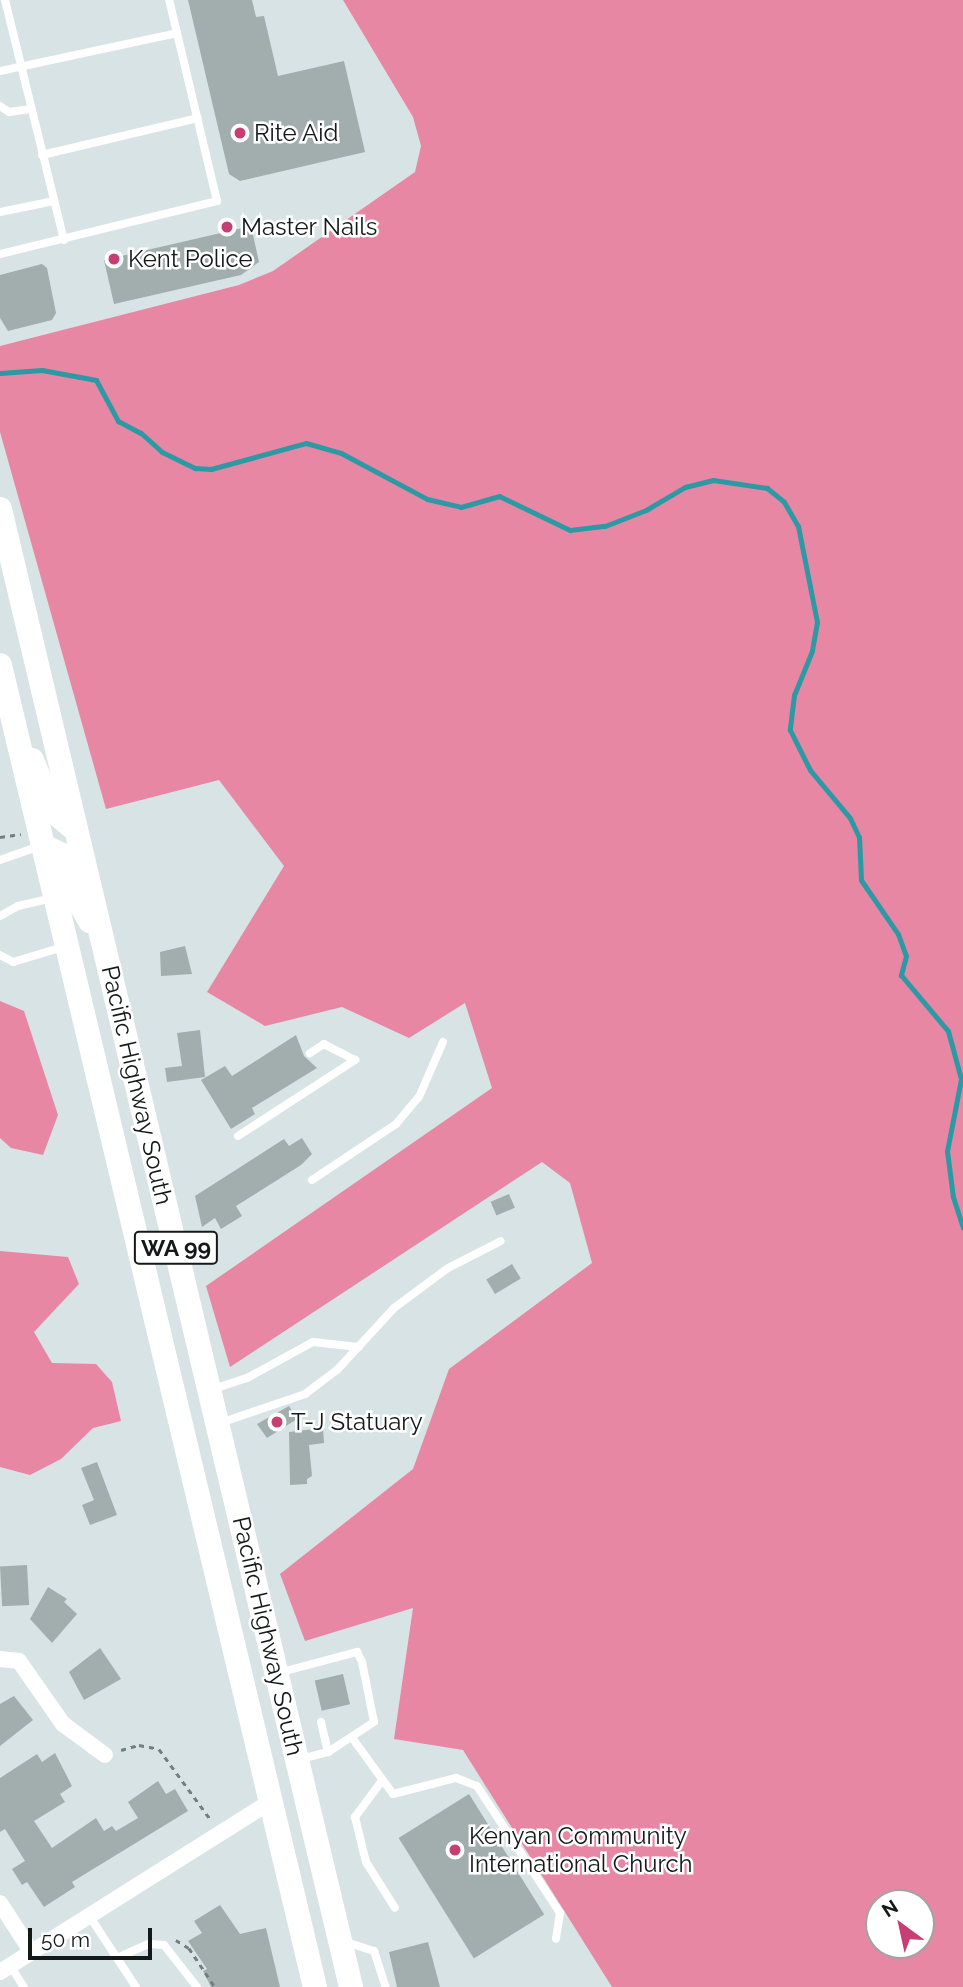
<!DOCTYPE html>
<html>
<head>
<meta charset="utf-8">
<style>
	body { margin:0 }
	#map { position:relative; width:963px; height:1987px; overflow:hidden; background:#d8e3e5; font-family:Raleway,sans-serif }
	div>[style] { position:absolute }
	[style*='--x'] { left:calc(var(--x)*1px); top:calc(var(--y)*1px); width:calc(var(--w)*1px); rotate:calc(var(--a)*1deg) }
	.forest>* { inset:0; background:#e787a4 }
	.stream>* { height:5px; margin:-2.5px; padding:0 2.5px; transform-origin:2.5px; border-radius:2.5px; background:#2c9aa5 }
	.building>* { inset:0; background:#a2adae; transform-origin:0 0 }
	.path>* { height:2.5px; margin-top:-1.25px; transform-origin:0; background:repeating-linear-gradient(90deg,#767d7e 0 5px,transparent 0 10px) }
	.service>* { height:8px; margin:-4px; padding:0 4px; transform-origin:4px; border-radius:4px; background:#fff }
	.minor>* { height:16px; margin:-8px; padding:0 8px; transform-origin:8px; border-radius:8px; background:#fff }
	.primary>* { height:24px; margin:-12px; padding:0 12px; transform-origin:12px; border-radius:12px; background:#fff }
	.dots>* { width:19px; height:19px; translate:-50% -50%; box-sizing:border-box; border:4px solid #fff; border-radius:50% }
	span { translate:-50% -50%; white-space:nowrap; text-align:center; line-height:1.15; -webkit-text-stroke:5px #fff; paint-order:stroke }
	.shield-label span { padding:2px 5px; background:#fff; border:2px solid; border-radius:5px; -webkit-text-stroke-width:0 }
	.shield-label { font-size:23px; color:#141818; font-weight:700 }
	.poi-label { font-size:24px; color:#141818 }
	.left { translate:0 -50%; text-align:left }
	.street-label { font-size:24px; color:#141818 }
	.north { position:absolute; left:865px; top:1889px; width:70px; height:70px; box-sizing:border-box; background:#fff; border:2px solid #a1a3a3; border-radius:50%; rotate:327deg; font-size:19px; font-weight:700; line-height:28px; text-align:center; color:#141818 }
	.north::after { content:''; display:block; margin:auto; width:24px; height:32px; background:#c83d73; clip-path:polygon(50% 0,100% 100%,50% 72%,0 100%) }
	.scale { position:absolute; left:28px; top:1928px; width:124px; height:32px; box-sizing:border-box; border:4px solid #141818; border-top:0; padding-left:9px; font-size:21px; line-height:24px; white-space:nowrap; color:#141818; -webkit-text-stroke:5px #fff; paint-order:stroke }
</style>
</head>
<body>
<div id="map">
	<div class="forest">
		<div style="clip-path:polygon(evenodd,343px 0,963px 0,963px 1987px,612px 1987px,463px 1750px,394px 1739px,413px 1608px,305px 1641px,280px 1574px,413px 1469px,449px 1369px,592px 1263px,570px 1183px,542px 1162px,230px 1367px,206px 1286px,492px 1088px,465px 1003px,409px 1038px,342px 1007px,265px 1026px,207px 992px,284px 866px,219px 780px,106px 809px,0 432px,0 346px,239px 285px,273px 271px,415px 172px,421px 146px,413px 117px,343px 0,879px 1903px,921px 1903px,921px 1945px,879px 1945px,879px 1903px)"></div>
		<div style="clip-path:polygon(0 1001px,24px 1011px,58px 1115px,43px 1155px,11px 1148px,0 1138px)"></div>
		<div style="clip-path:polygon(0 1251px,68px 1257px,79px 1284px,34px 1332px,52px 1363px,96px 1364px,112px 1382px,121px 1421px,93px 1428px,61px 1459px,30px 1475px,0 1467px)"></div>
	</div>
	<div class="stream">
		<div style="--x:0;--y:373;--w:42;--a:-4.1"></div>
		<div style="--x:42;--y:370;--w:55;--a:10.5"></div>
		<div style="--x:96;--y:380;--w:47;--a:61.8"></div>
		<div style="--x:118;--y:421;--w:26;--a:28"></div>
		<div style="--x:141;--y:433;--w:28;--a:42"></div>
		<div style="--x:162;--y:452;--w:37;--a:26"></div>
		<div style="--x:195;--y:468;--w:16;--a:4"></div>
		<div style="--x:211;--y:469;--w:98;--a:-15.3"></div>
		<div style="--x:306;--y:443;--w:36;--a:16"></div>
		<div style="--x:341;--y:453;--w:98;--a:28.1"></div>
		<div style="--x:427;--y:499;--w:35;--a:13"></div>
		<div style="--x:461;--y:507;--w:40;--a:-16"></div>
		<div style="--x:499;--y:496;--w:79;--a:25.6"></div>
		<div style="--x:570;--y:530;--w:35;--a:-7"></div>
		<div style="--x:605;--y:526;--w:44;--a:-21.3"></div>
		<div style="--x:646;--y:510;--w:45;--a:-30.5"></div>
		<div style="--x:685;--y:487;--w:29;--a:-14"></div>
		<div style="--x:713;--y:480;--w:55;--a:8.4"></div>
		<div style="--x:767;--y:488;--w:22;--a:39"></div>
		<div style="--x:784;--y:502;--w:28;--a:60"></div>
		<div style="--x:798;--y:526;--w:98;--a:78.8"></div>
		<div style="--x:817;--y:622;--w:29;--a:100"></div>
		<div style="--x:812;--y:651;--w:48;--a:112.2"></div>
		<div style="--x:794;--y:695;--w:35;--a:97"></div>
		<div style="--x:790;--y:730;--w:45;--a:63.4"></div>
		<div style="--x:810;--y:770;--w:62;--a:50.2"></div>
		<div style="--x:850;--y:818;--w:21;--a:65"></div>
		<div style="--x:859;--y:837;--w:43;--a:87.3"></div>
		<div style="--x:861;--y:880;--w:65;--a:55.6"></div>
		<div style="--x:898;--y:934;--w:23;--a:70"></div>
		<div style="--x:906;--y:956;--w:20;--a:105"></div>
		<div style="--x:901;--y:975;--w:73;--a:50"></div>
		<div style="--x:948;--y:1031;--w:50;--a:74.8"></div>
		<div style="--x:961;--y:1079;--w:73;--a:101"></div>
		<div style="--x:947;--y:1151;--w:46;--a:82.6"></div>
		<div style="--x:953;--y:1197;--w:32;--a:72"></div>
	</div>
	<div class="building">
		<div style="clip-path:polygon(188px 0,252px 0,256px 17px,264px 16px,278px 76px,344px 61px,365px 152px,240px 181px,229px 174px)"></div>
		<div style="clip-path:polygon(251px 226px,259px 262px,241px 275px,114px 304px,104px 260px)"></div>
		<div style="clip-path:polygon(42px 264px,47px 268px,56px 313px,52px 320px,8px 331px,0 318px,0 275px)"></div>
		<div style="clip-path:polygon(185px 946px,192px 974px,161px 976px,160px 952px)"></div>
		<div style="clip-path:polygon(200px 1030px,205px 1077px,167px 1082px,165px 1068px,182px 1066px,177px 1033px)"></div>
		<div style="clip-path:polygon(296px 1035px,304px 1056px,317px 1068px,252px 1108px,255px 1114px,231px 1129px,201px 1080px,225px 1066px,232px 1076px)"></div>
		<div style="clip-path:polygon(302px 1138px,312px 1154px,301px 1165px,236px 1206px,242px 1216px,221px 1229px,215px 1218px,202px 1227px,195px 1196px,284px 1139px,289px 1146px)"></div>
		<div style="left:509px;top:1194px;width:15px;height:20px;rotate:67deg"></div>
		<div style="left:512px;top:1264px;width:17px;height:30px;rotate:59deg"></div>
		<div style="clip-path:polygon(289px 1406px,297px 1419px,267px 1438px,257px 1424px)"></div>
		<div style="clip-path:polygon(323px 1428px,324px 1443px,309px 1445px,312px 1476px,307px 1479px,307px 1484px,290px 1485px,289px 1432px)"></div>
		<div style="clip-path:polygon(97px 1462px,117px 1515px,90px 1525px,82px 1505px,94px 1500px,81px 1468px)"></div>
		<div style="left:27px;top:1565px;width:40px;height:27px;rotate:87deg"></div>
		<div style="clip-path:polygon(48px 1587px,67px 1599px,64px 1602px,77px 1614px,52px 1643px,30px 1619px)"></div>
		<div style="clip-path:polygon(100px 1648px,121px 1679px,84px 1700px,69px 1672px)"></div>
		<div style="left:343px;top:1674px;width:31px;height:29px;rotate:77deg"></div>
		<div style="clip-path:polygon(14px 1696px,33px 1720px,0 1746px,0 1704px)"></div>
		<div style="clip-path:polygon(55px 1753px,72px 1786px,60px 1794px,65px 1802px,34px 1821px,52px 1848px,96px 1818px,104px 1831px,112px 1826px,116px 1831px,138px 1818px,128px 1802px,158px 1781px,166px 1794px,175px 1789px,188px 1811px,72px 1882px,75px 1887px,44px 1907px,27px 1882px,22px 1885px,12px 1869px,25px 1861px,5px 1829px,0 1832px,0 1778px,37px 1754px,42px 1762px)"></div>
		<div style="left:469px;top:1794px;width:142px;height:83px;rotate:58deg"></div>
		<div style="clip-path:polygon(220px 1905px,240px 1934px,266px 1928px,280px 1987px,211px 1987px,203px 1971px,207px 1969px,188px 1941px,202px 1933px,194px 1921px)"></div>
		<div style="clip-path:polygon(428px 1942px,440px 1987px,397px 1987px,389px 1952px)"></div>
	</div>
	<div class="path">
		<div style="--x:0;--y:837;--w:21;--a:-8"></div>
		<div style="--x:121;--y:1750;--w:19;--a:-16"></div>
		<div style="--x:139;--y:1745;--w:20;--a:11"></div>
		<div style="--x:159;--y:1749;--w:88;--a:53.8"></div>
		<div style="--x:176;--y:1940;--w:15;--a:32"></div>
		<div style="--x:189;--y:1948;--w:47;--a:56.3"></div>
	</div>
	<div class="service">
		<div style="--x:5;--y:0;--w:247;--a:76.2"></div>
		<div style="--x:0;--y:71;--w:181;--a:-12.1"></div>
		<div style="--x:0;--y:106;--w:11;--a:34"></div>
		<div style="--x:9;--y:112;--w:22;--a:-8"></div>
		<div style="--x:42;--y:155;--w:160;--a:-13.3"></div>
		<div style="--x:0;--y:212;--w:55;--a:-11.5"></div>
		<div style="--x:0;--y:254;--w:223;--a:-13.7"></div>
		<div style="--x:217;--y:201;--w:207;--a:-103.4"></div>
		<div style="--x:0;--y:860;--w:42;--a:-19.3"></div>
		<div style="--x:0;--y:916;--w:21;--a:-29"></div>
		<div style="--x:18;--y:906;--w:36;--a:-13"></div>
		<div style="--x:0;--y:955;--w:15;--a:28"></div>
		<div style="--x:13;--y:962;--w:52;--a:-16.7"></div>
		<div style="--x:238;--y:1136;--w:140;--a:-33"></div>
		<div style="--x:355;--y:1060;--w:35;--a:-153"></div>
		<div style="--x:324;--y:1044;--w:17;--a:147"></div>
		<div style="--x:312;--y:1180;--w:101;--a:-33.7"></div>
		<div style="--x:396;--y:1124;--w:35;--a:-50"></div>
		<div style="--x:419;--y:1097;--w:60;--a:-66.4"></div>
		<div style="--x:213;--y:1389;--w:36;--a:-18"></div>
		<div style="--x:247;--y:1378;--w:75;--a:-28.6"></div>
		<div style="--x:313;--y:1342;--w:46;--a:6.2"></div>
		<div style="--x:220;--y:1423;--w:90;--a:-18.8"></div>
		<div style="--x:305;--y:1394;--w:40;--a:-37"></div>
		<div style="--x:337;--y:1370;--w:84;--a:-47.4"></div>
		<div style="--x:394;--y:1308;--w:67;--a:-36.5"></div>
		<div style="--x:448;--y:1268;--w:59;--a:-27"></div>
		<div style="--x:278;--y:1673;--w:82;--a:-14.9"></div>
		<div style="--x:357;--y:1652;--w:11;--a:63"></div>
		<div style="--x:362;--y:1662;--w:61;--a:78.7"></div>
		<div style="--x:374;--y:1722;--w:55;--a:146.9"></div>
		<div style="--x:328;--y:1752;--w:30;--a:166"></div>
		<div style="--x:321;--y:1722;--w:31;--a:77"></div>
		<div style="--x:353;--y:1739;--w:68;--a:54"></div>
		<div style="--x:393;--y:1794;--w:65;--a:-14.3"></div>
		<div style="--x:456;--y:1778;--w:22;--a:21"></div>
		<div style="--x:477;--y:1786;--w:152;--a:56.8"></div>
		<div style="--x:560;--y:1913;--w:26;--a:99"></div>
		<div style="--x:381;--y:1782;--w:44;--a:126.6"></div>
		<div style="--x:355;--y:1817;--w:46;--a:76.3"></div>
		<div style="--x:366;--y:1862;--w:54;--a:57.8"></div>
		<div style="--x:88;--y:1914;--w:87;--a:56.7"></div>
		<div style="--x:343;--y:1941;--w:33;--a:18"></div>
		<div style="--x:374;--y:1951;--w:38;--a:72"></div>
		<div style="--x:117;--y:1958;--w:35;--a:-24"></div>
		<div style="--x:149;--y:1944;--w:15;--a:4"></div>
		<div style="--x:164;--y:1945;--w:53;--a:51.8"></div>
		<div style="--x:10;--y:1965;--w:26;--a:58"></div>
	</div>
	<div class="minor">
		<div style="--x:0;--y:1659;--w:19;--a:6"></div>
		<div style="--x:19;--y:1661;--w:77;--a:55.1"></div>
		<div style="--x:63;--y:1724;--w:52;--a:36.4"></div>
		<div style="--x:0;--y:1903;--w:57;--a:57.1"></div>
		<div style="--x:0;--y:1972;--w:319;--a:-32.2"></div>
	</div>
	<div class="primary">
		<div style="--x:0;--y:509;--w:1519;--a:76.64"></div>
		<div style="--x:0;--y:665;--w:1359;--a:76.6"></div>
		<div style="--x:32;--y:760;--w:55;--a:67.6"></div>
		<div style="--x:53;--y:811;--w:30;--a:40"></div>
		<div style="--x:43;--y:846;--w:23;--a:25"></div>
		<div style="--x:64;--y:856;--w:35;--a:77"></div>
		<div style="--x:72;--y:890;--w:36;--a:60"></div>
	</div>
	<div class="dots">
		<div style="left:240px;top:133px;background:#c83d73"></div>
		<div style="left:227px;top:227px;background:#c83d73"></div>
		<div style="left:114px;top:259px;background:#c83d73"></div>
		<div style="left:277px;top:1422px;background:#c83d73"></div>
		<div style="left:455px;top:1850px;background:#c83d73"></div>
	</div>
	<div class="shield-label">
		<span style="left:176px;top:1248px">WA 99</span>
	</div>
	<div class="poi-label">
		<span class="left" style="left:254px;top:133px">Rite Aid</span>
		<span class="left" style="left:241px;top:227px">Master Nails</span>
		<span class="left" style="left:128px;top:259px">Kent Police</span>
		<span class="left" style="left:291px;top:1422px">T-J Statuary</span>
		<span class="left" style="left:469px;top:1850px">Kenyan Community<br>International Church</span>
	</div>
	<div class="street-label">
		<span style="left:137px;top:1085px;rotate:77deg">Pacific Highway South</span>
		<span style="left:268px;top:1636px;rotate:77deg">Pacific Highway South</span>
	</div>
	<div class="north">N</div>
	<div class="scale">50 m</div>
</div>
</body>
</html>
